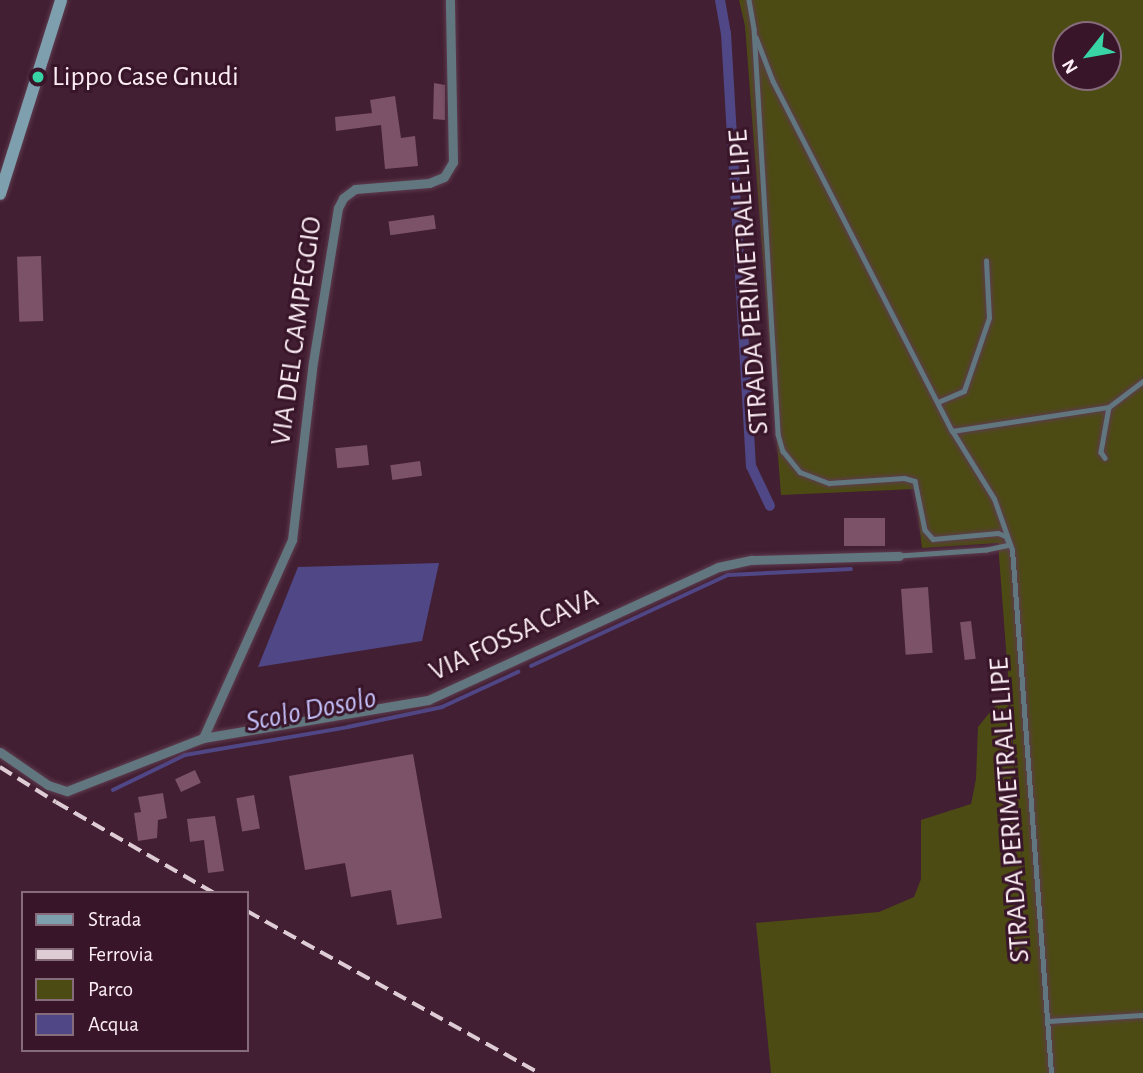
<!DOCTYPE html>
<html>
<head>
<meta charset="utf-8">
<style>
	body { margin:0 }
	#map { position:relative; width:1143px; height:1073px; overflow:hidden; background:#431f33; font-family:"Alegreya Sans",sans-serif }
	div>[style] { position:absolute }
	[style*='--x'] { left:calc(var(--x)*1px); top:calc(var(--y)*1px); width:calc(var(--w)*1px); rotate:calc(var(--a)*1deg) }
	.green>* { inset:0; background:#4d4b14 }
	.water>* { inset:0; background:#504787 }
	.stream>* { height:3.5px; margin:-1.75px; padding:0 1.75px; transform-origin:1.75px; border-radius:1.75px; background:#504787 }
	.canal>* { height:10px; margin:-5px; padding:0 5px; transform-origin:5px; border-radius:5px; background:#504787 }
	.building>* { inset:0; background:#7b5267; transform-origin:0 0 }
	.roads { filter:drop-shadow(0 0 2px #5d3c4e) drop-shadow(0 0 2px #5d3c4e) }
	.lane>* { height:4.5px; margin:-2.25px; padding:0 2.25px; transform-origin:2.25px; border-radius:2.25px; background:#62767f }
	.street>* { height:9px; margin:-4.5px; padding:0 4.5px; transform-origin:4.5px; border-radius:4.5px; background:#62767f }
	.secondary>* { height:12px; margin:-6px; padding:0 6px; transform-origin:6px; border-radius:6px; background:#7e9fae }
	.rail>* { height:3.5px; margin-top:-1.75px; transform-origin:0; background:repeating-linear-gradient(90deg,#deccd5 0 14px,transparent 0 21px) }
	.dots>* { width:19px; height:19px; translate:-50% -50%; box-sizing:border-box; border:4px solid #381529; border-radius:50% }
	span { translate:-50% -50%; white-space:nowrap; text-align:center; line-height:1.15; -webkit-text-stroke:6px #381529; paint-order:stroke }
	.poi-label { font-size:28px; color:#fcedf4 }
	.left { translate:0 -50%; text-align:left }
	.street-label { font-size:28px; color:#fcedf4 }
	.water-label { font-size:30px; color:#c3bff8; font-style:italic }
	.legend { position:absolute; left:21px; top:891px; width:228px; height:161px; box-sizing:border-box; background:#381529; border:2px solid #866b7a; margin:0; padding:9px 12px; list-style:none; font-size:21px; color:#fcedf4 }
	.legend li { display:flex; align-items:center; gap:14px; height:35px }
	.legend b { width:35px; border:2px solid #866b7a }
	.north { position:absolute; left:1052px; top:21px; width:70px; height:70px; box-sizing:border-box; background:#381529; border:2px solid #866b7a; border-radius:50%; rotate:239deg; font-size:19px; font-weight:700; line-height:28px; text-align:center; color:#fcedf4 }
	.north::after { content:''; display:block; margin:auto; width:24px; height:32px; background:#39d4a5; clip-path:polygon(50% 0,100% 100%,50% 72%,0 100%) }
</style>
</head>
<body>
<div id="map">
	<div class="green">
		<div style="clip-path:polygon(evenodd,739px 0,1143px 0,1143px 1073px,771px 1073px,756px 923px,879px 912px,914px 897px,921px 879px,921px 820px,971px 804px,976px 779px,978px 727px,1000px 700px,1009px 706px,1025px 899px,998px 543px,922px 548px,915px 489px,781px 495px,745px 26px,739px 0,1066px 35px,1108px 35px,1108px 77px,1066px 77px,1066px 35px)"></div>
	</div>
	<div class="water">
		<div style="clip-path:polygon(439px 563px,422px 641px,258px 667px,298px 567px)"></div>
	</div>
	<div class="stream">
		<div style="--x:531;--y:666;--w:217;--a:-24.8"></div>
		<div style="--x:728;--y:575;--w:123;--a:-2.8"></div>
		<div style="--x:113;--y:790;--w:80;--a:-25.9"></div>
		<div style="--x:185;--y:755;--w:165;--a:-9.7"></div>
		<div style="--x:348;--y:727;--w:96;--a:-12"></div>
		<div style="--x:442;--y:707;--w:84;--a:-24.7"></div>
	</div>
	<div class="canal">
		<div style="--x:720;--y:0;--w:34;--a:80"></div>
		<div style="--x:726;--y:33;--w:434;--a:86.7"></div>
		<div style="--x:751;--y:466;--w:44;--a:64.6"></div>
	</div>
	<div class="building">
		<div style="clip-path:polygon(434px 83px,445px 85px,445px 120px,433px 119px)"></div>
		<div style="clip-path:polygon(395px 96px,401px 138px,415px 136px,418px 166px,385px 169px,381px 125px,336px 131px,335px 117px,372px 113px,370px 100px)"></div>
		<div style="left:434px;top:215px;width:14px;height:46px;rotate:82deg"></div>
		<div style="left:41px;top:256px;width:65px;height:24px;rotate:88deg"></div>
		<div style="left:367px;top:445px;width:20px;height:32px;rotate:84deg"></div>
		<div style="left:420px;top:461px;width:15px;height:30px;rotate:82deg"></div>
		<div style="left:844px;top:518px;width:41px;height:28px"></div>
		<div style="left:928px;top:587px;width:66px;height:27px;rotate:86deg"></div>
		<div style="left:971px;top:621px;width:38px;height:11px;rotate:83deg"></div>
		<div style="clip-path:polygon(413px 754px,442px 918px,397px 925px,391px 890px,351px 897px,345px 863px,305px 870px,289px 776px)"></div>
		<div style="left:195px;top:770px;width:14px;height:22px;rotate:65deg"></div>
		<div style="clip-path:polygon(163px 793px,167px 818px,158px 820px,157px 838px,138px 841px,134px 813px,141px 812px,138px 797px)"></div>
		<div style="left:254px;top:795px;width:34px;height:18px;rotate:80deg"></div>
		<div style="clip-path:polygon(215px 816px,224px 871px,208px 873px,204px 840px,190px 842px,187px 819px)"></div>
	</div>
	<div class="roads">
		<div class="lane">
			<div style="--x:749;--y:0;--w:29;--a:80"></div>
			<div style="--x:754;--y:28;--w:407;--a:86.6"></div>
			<div style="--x:778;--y:434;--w:18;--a:74"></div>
			<div style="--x:783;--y:451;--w:27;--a:51"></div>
			<div style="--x:800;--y:472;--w:31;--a:21"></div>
			<div style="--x:829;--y:483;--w:75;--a:-3.8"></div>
			<div style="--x:904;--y:478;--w:11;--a:15"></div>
			<div style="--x:915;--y:481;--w:50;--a:78.5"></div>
			<div style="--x:925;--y:530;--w:12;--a:48"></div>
			<div style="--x:933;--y:539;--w:65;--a:-5.3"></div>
			<div style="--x:998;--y:533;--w:9;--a:21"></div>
			<div style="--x:1006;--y:536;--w:10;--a:66"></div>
			<div style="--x:1010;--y:545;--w:24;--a:168"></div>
			<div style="--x:987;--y:550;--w:87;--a:176.1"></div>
			<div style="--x:756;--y:37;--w:47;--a:68.9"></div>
			<div style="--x:773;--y:81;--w:393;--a:62.9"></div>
			<div style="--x:938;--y:402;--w:28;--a:-23"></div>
			<div style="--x:964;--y:391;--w:77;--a:-71.1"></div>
			<div style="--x:989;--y:318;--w:57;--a:-93"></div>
			<div style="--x:1109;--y:407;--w:43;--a:-37.4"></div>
			<div style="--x:1047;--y:1021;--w:96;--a:-3.6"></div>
			<div style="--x:1051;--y:1073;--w:524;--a:-94.26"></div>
			<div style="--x:1012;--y:550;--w:54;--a:-109.4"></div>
			<div style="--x:994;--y:499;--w:80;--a:-121.7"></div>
			<div style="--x:952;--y:431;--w:159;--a:-8.7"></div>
			<div style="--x:1109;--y:407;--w:46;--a:100.1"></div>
			<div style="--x:1101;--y:452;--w:7;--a:56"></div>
		</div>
		<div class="street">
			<div style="--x:203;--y:738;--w:217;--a:-65.8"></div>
			<div style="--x:292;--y:540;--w:179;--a:-83.3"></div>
			<div style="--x:313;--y:362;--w:156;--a:-80.8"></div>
			<div style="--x:338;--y:208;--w:11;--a:-63"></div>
			<div style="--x:343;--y:198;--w:15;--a:-37"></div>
			<div style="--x:355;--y:189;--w:74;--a:-4.6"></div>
			<div style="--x:429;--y:183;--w:16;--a:-22"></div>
			<div style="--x:444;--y:177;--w:17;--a:-59"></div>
			<div style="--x:453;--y:162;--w:162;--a:-91.1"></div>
			<div style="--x:0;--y:752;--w:58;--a:34.5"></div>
			<div style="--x:48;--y:785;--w:20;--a:18"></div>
			<div style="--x:67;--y:791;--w:146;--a:-21.3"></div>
			<div style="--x:203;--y:738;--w:228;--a:-9.6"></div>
			<div style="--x:428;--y:700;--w:319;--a:-24.6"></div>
			<div style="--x:718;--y:567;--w:35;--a:-12"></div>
			<div style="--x:752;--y:560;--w:147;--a:-1.6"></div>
		</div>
		<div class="secondary">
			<div style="--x:0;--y:194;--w:203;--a:-72.5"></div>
		</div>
	</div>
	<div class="rail">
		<div style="--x:0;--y:767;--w:66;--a:32"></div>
		<div style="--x:56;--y:802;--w:182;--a:29.9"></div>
		<div style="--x:247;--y:911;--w:334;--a:29"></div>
	</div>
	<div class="dots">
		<div style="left:38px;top:77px;background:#39d4a5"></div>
	</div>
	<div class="poi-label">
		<span class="left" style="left:52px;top:77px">Lippo Case Gnudi</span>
	</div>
	<div class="street-label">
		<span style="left:749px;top:282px;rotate:-94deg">STRADA PERIMETRALE LIPE</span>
		<span style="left:297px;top:331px;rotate:-82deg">VIA DEL CAMPEGGIO</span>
		<span style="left:514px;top:635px;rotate:-25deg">VIA FOSSA CAVA</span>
		<span style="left:1010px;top:810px;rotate:-94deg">STRADA PERIMETRALE LIPE</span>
	</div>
	<div class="water-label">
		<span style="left:311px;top:710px;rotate:-11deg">Scolo Dosolo</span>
	</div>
	<ul class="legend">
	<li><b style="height:9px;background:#7e9fae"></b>Strada</li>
	<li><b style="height:9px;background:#deccd5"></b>Ferrovia</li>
	<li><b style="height:19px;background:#4d4b14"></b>Parco</li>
	<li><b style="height:19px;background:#504787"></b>Acqua</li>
	</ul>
	<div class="north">N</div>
</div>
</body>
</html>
